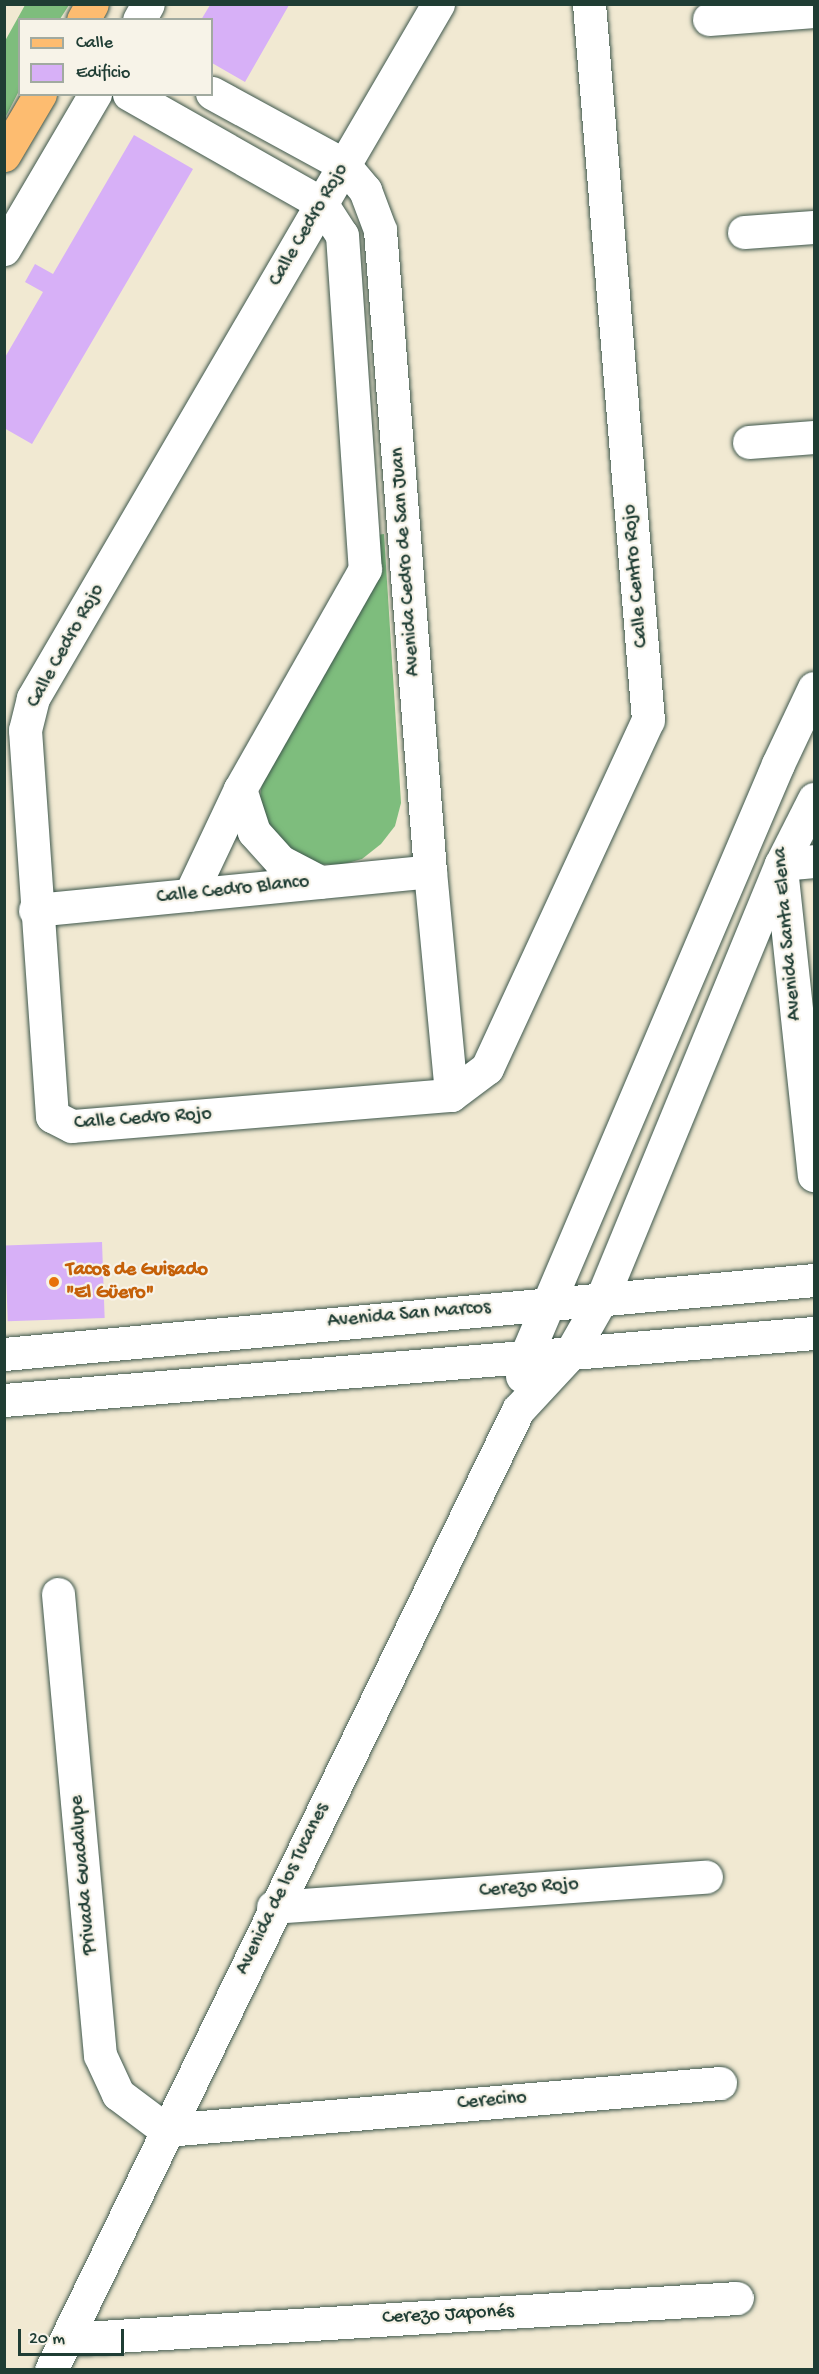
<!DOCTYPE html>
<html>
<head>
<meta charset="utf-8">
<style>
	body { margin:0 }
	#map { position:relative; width:819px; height:2374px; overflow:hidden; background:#f1e9d2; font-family:"Gochi Hand",sans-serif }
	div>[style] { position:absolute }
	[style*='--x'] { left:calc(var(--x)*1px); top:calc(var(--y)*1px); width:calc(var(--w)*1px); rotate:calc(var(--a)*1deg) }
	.forest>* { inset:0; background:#7ebd7d }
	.building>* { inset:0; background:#d7b0f7; transform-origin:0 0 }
	.roads { filter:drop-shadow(0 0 2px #3e574c) drop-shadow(0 0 2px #3e574c) }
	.street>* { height:33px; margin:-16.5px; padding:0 16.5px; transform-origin:16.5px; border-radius:16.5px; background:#fff }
	.primary>* { height:33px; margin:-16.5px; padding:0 16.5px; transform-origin:16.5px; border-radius:16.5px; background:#fdbc70 }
	.dots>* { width:16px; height:16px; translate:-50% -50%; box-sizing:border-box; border:3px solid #f7f3e8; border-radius:50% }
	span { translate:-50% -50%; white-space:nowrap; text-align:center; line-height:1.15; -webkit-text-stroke:4.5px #f7f3e8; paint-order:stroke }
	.street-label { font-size:20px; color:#1f3d34 }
	.food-label { font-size:20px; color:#c56008; font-weight:700 }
	.left { translate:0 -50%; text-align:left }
	.frame { position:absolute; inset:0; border:6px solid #1f3d34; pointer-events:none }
	.legend { position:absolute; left:18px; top:18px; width:195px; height:78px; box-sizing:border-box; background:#f7f3e8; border:2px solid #a1aaa0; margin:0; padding:8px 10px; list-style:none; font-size:18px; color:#1f3d34 }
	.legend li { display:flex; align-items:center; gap:12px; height:30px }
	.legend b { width:30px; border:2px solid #a1aaa0 }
	.scale { position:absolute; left:18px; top:2329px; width:106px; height:27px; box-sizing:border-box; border:3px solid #1f3d34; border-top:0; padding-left:8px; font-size:18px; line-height:21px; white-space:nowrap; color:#1f3d34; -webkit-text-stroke:4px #f7f3e8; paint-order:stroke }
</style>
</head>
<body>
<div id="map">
	<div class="forest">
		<div style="clip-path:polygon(25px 5px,69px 5px,60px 19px,20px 20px,19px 91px,5px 118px,5px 41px)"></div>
		<div style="clip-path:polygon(384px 534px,401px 803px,395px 826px,381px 844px,362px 859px,340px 865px,316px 864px,295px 856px,265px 820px,260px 797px,263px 774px,376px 535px)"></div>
	</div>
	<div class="building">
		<div style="clip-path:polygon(210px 5px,289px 5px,245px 82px,212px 63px,212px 20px,201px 20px)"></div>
		<div style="clip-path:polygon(134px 135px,193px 169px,32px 444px,4px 428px,4px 359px,43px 292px,25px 282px,35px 264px,53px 274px)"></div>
		<div style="left:102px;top:1242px;width:76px;height:97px;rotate:88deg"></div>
	</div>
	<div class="roads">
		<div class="street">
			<div style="--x:438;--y:4;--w:804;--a:120.27"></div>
			<div style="--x:33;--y:698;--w:33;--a:104"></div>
			<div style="--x:25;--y:730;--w:387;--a:86"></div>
			<div style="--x:52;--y:1116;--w:22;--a:27"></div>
			<div style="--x:72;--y:1126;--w:380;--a:-4.7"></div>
			<div style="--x:709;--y:19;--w:105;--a:-4.4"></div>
			<div style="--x:139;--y:20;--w:18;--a:-61"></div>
			<div style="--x:212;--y:93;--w:150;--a:28.6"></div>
			<div style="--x:344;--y:165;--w:33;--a:50"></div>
			<div style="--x:365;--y:190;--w:43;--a:69.4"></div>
			<div style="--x:380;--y:230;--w:643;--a:85.54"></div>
			<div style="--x:430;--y:871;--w:225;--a:84.6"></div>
			<div style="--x:129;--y:94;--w:221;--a:29.6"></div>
			<div style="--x:321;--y:203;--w:38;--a:57"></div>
			<div style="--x:342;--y:235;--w:335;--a:86.1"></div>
			<div style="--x:365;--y:569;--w:253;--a:119.6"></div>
			<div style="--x:240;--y:789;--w:117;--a:115.3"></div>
			<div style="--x:744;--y:232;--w:70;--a:-4.1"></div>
			<div style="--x:4;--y:249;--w:180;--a:-59.6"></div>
			<div style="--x:749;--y:442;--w:65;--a:-4.4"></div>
			<div style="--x:240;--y:789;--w:45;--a:72"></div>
			<div style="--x:254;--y:832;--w:39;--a:48"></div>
			<div style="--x:280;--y:861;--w:45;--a:27.7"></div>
			<div style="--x:781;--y:864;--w:33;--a:-5"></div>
			<div style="--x:781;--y:868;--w:309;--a:83.9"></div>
			<div style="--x:35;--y:910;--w:397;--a:-5.6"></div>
			<div style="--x:451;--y:1095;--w:45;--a:-36.9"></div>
			<div style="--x:487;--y:1068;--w:383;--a:-65.2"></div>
			<div style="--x:648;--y:720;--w:718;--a:-94.71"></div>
			<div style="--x:4;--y:1354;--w:813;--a:-5.22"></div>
			<div style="--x:522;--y:1376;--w:18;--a:-81"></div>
			<div style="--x:525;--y:1358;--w:646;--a:-66.93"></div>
			<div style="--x:778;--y:764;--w:84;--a:-64.7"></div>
			<div style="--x:4;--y:1400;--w:813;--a:-4.73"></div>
			<div style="--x:58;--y:1594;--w:463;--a:84.8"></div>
			<div style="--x:100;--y:2055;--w:43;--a:65.2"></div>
			<div style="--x:118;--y:2094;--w:60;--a:36.9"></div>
			<div style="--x:166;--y:2130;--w:556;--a:-4.85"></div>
			<div style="--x:273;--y:1907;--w:434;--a:-4"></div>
			<div style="--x:67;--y:2339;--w:671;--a:-3.5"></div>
			<div style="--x:51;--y:2370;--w:1068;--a:-64.06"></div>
			<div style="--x:518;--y:1410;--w:76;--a:-47.1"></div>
			<div style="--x:570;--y:1354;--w:64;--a:-60.3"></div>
			<div style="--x:602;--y:1298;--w:469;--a:-67.6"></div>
			<div style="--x:781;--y:864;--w:73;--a:-63.1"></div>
		</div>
		<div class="primary">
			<div style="--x:83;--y:20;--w:18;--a:-61"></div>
			<div style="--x:4;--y:155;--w:71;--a:-59.5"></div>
		</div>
	</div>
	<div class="dots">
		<div style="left:54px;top:1282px;background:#e8710a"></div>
	</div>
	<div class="street-label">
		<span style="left:309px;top:225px;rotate:-60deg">Calle Cedro Rojo</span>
		<span style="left:406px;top:562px;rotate:-94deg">Avenida Cedro de San Juan</span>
		<span style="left:636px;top:576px;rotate:-95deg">Calle Centro Rojo</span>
		<span style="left:66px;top:646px;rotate:-61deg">Calle Cedro Rojo</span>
		<span style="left:233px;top:890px;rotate:-6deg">Calle Cedro Blanco</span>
		<span style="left:788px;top:934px;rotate:-95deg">Avenida Santa Elena</span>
		<span style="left:143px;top:1119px;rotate:-4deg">Calle Cedro Rojo</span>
		<span style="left:409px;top:1315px;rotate:-5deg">Avenida San Marcos</span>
		<span style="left:84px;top:1875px;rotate:-95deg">Privada Guadalupe</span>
		<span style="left:529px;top:1888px;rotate:-4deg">Cerezo Rojo</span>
		<span style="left:283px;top:1889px;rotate:-64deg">Avenida de los Tucanes</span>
		<span style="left:492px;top:2101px;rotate:-5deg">Cerecino</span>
		<span style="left:448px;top:2315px;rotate:-3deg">Cerezo Japonés</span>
	</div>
	<div class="food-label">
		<span class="left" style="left:66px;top:1282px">Tacos de Guisado<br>"El Güero"</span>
	</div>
	<div class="frame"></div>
	<ul class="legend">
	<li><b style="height:8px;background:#fdbc70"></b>Calle</li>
	<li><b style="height:16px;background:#d7b0f7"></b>Edificio</li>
	</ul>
	<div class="scale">20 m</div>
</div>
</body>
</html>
